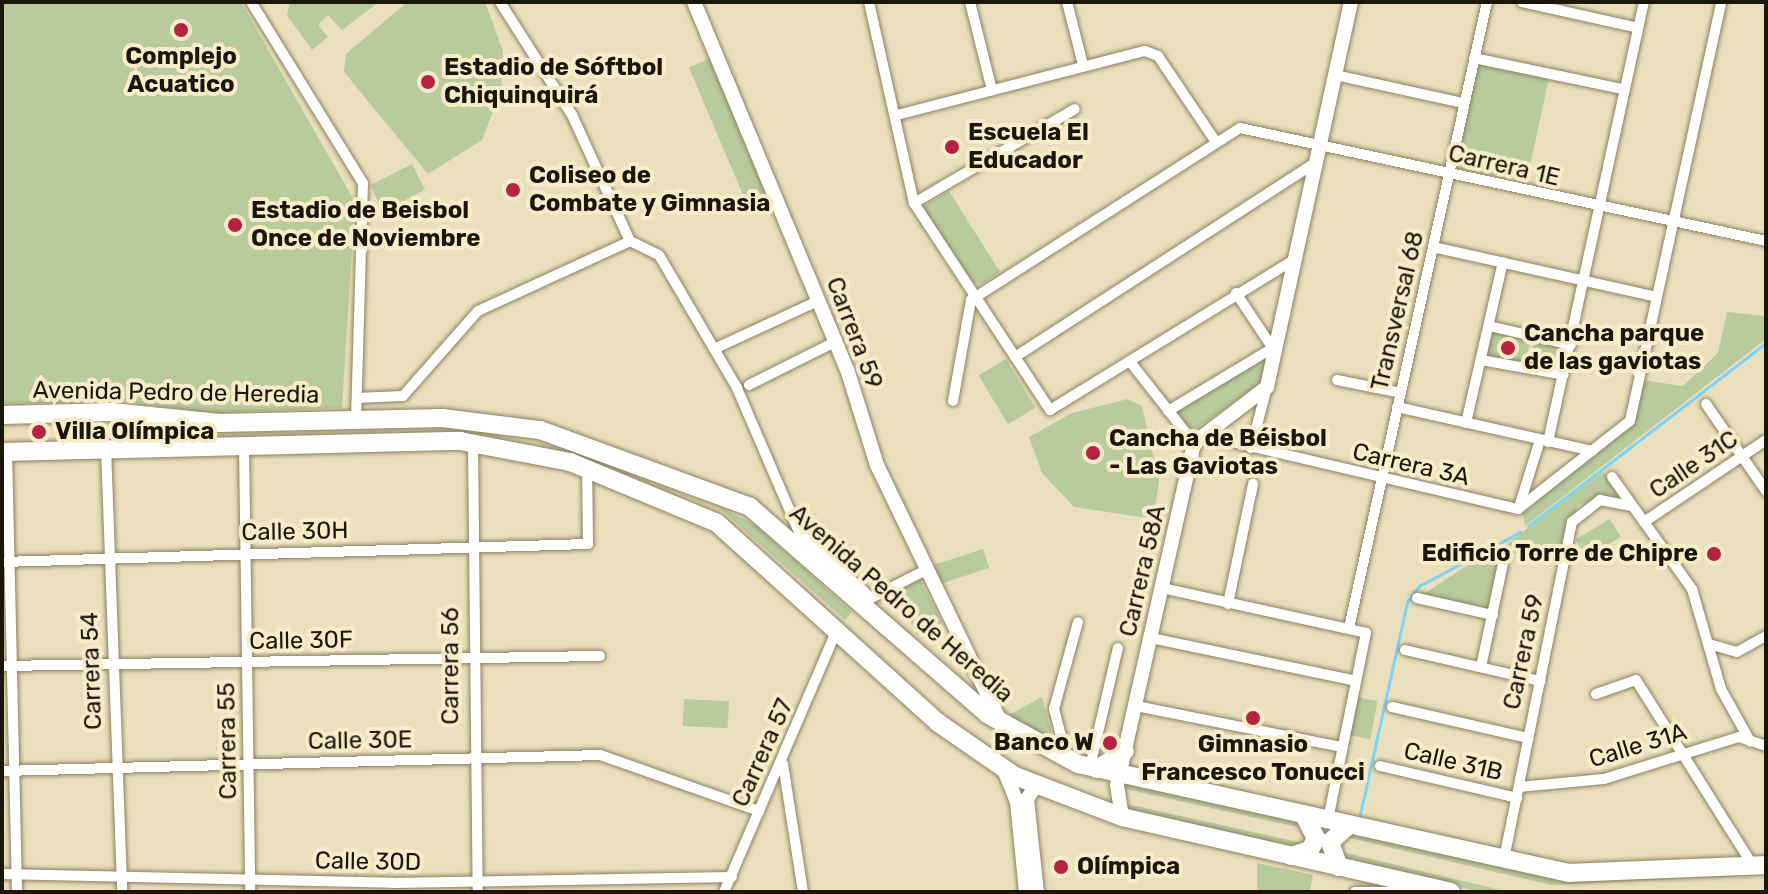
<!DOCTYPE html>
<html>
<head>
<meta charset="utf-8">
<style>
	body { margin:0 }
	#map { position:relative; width:1768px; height:894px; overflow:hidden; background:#e9dfbc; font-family:Rubik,sans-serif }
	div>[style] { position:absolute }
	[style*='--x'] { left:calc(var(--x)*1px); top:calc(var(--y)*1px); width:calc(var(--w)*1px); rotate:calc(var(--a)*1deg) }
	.green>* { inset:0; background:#b9ca9d; transform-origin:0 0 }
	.stream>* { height:3px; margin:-1.5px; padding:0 1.5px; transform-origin:1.5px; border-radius:1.5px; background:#7ed3f7 }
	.roads { filter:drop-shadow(0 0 2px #8b8161) drop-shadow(0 0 2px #8b8161) }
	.street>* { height:10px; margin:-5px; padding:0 5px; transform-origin:5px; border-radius:5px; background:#fff }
	.secondary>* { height:14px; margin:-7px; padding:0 7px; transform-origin:7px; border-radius:7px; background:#fff }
	.highway>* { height:18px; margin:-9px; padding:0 9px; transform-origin:9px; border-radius:9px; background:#fff }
	.dots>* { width:22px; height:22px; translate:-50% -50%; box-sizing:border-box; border:4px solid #f7ecc9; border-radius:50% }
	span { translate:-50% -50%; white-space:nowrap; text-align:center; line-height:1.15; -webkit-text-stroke:8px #f7ecc9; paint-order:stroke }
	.poi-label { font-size:24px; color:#1a170a; font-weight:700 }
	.left { translate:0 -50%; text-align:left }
	.right { translate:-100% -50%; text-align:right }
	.street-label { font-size:24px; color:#1a170a }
	.frame { position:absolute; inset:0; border:4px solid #1a170a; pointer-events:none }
</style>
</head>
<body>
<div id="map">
	<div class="green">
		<div style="clip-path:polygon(2px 2px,241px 2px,355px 202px,342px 408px,214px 413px,120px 401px,2px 404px)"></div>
		<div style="clip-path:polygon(290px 2px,379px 2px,342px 30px,328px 15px,318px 25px,328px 37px,312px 50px,287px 15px)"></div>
		<div style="clip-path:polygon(407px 2px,485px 2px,503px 51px,501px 91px,482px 140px,428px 174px,344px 72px,346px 54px)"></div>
		<div style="left:711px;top:58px;width:158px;height:24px;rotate:67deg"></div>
		<div style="clip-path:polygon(1478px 63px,1549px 78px,1531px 161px,1504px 178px,1455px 168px)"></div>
		<div style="left:412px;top:164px;width:29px;height:47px;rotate:63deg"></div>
		<div style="clip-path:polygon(949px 191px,1000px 272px,982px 284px,971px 282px,923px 207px)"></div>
		<div style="clip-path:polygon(1727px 312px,1766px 316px,1766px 339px,1525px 526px,1523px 513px,1633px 425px,1641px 380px,1683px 386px,1718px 353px)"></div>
		<div style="left:1491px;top:329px;width:41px;height:29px;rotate:13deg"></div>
		<div style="left:1535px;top:339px;width:31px;height:29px;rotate:13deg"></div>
		<div style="clip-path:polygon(1270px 347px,1261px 384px,1190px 433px,1174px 409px)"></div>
		<div style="left:1006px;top:359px;width:57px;height:32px;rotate:59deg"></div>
		<div style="clip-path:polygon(1128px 399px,1142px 406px,1159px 480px,1154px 519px,1074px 507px,1042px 473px,1029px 437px,1072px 413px)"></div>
		<div style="clip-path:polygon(1603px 471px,1620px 496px,1578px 505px,1560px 559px,1498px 551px)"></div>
		<div style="clip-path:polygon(716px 505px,757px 526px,852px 612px,845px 620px)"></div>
		<div style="left:1610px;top:519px;width:21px;height:40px;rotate:59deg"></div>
		<div style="left:983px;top:549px;width:20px;height:54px;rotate:72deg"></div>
		<div style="clip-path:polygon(1484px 554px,1499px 558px,1488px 610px,1421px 596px)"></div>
		<div style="left:920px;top:579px;width:49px;height:28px;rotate:63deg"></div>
		<div style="clip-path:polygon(1042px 697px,1053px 738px,1047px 744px,1007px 716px)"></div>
		<div style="left:1357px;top:697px;width:21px;height:39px;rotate:11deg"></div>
		<div style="left:684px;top:699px;width:45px;height:27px;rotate:3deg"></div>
		<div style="clip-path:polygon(1126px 782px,1299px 817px,1311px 830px,1125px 789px)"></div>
		<div style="clip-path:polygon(1122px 803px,1307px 844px,1298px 849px,1126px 815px)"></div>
		<div style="clip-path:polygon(1347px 832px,1509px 866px,1744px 876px,1551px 885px,1341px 836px)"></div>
		<div style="clip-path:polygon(1334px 850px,1509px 892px,1480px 892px,1351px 861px)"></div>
		<div style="clip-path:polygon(1257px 863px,1313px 875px,1310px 892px,1257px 892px)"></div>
	</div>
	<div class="stream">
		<div style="--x:1528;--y:526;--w:300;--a:-37.6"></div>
		<div style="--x:1359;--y:819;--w:222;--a:-77.5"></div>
		<div style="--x:1407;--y:602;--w:20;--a:-53"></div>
		<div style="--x:1419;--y:586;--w:115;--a:-28.1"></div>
	</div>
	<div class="roads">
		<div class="street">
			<div style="--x:251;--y:2;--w:213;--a:58.3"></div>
			<div style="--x:363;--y:183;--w:237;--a:91.7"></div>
			<div style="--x:500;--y:2;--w:134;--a:57.5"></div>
			<div style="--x:572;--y:115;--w:139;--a:65.3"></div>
			<div style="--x:869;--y:2;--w:206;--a:77.4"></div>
			<div style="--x:914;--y:203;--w:248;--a:56.7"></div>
			<div style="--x:1050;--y:410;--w:290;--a:-31.6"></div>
			<div style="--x:970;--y:2;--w:91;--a:76"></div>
			<div style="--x:1067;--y:2;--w:65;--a:75.7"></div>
			<div style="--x:1522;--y:2;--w:119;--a:12.6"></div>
			<div style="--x:1474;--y:58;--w:152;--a:11.8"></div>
			<div style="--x:1335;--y:75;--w:130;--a:12.4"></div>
			<div style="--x:897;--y:115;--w:256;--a:-14.5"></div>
			<div style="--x:1145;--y:51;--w:14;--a:21"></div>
			<div style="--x:1158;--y:56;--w:104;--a:56"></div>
			<div style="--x:914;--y:203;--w:186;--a:-30.3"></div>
			<div style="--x:1433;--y:247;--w:229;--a:12.6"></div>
			<div style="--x:1236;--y:293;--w:61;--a:56.3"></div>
			<div style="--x:1489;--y:326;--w:84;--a:13"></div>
			<div style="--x:714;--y:349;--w:115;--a:-24.8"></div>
			<div style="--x:1015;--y:357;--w:359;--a:-32.9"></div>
			<div style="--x:1481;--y:360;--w:84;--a:10.2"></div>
			<div style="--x:1131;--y:363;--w:102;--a:51.8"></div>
			<div style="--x:1337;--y:380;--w:65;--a:11.5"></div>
			<div style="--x:749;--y:385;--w:96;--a:-26.6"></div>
			<div style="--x:357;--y:398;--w:46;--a:-2.5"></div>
			<div style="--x:403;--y:396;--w:113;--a:-48.6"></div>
			<div style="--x:478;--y:311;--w:167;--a:-24.7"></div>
			<div style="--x:630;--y:241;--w:32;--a:26"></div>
			<div style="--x:659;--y:255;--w:154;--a:59.6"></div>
			<div style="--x:737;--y:388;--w:157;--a:66.7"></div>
			<div style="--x:799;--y:532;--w:98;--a:42.5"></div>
			<div style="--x:871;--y:598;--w:59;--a:-27"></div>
			<div style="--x:953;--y:401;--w:103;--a:-79.9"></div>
			<div style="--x:971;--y:300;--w:319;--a:-32.6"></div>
			<div style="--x:1240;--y:128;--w:538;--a:12.12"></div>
			<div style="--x:1706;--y:404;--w:106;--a:55.4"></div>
			<div style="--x:1397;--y:407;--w:200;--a:12.7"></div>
			<div style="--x:1168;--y:411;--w:128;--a:-31"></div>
			<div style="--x:1466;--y:423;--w:165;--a:-77.1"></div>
			<div style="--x:1202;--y:435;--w:325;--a:13.2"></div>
			<div style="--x:473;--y:442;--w:450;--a:89.4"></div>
			<div style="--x:1548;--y:442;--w:450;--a:-77.7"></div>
			<div style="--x:244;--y:445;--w:447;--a:89.2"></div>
			<div style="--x:106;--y:448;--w:444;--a:87.9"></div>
			<div style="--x:1251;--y:448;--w:63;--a:-75.3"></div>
			<div style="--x:7;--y:451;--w:441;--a:88.7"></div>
			<div style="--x:1612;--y:477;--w:138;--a:54.5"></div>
			<div style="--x:1692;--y:589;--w:104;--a:73.8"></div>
			<div style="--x:1721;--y:689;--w:60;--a:60.9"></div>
			<div style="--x:1519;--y:507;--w:70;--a:-72.6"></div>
			<div style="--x:1518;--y:509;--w:142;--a:-38.2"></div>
			<div style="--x:1630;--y:421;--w:429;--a:-77.7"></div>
			<div style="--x:1644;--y:522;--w:147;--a:-33.9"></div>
			<div style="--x:2;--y:562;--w:586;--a:-1.76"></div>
			<div style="--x:588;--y:544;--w:77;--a:-90.7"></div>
			<div style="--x:1162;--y:588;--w:209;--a:12.4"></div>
			<div style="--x:1366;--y:633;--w:191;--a:101.5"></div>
			<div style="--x:1417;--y:598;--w:78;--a:12.6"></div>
			<div style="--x:1228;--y:604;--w:123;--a:-78.2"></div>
			<div style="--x:1349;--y:628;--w:641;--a:-77.57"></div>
			<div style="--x:1151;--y:638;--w:209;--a:11.8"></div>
			<div style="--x:1709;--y:644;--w:29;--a:16"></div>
			<div style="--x:1737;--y:652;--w:33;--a:-29"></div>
			<div style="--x:1405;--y:650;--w:139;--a:12.9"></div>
			<div style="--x:2;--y:666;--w:598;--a:-0.96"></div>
			<div style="--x:1481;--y:667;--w:116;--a:-78"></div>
			<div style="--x:1596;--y:694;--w:42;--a:-19.3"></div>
			<div style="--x:1636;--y:680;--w:220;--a:57.8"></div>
			<div style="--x:1136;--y:706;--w:209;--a:11.3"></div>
			<div style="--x:1392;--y:707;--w:140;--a:12.8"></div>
			<div style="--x:1066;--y:755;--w:48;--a:-104.6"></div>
			<div style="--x:1054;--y:709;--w:90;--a:-74.6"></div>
			<div style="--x:783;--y:764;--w:130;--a:81.1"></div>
			<div style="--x:1380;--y:766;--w:141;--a:13.1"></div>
			<div style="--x:1090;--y:767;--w:122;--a:-76.8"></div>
			<div style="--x:2;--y:771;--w:598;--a:-1.53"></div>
			<div style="--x:600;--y:755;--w:169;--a:19.4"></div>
			<div style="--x:1519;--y:787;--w:85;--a:-5.4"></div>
			<div style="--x:1604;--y:779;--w:141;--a:-17.3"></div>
			<div style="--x:1739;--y:737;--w:28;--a:18"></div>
			<div style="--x:1504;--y:859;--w:344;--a:-78.6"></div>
			<div style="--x:1572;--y:522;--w:36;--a:-38"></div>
			<div style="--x:1600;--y:500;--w:32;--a:11"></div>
			<div style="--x:2;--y:874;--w:391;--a:1.3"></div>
			<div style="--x:393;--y:883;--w:339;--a:-1"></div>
			<div style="--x:724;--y:892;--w:285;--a:-66.7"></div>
			<div style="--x:1355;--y:892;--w:46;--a:0"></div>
		</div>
		<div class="secondary">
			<div style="--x:694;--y:2;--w:401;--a:67.4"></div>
			<div style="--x:848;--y:372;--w:97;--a:72.7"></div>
			<div style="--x:877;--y:465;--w:282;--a:64.3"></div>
			<div style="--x:1004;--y:770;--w:35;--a:68"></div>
			<div style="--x:1017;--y:802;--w:90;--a:84.3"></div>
			<div style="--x:1036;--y:786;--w:16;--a:125"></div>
			<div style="--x:1027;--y:799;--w:94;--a:83.9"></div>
			<div style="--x:1122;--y:817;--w:32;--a:-99"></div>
			<div style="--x:1117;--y:785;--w:351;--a:-77.3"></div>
			<div style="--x:1194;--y:443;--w:92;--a:-37.5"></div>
			<div style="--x:1267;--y:387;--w:394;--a:-77.7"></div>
		</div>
		<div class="highway">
			<div style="--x:2;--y:415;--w:109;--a:-1.6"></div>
			<div style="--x:111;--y:412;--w:109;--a:5.8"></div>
			<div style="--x:219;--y:423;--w:223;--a:-1.3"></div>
			<div style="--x:442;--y:418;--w:99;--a:7"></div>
			<div style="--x:540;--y:430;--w:224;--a:20.1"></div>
			<div style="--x:750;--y:507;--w:315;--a:41.1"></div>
			<div style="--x:987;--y:714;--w:104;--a:28.8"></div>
			<div style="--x:1078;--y:764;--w:503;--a:12.52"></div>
			<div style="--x:1569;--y:873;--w:197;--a:-2.3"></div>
			<div style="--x:2;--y:452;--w:458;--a:-1.4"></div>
			<div style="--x:460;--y:441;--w:112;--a:10.8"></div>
			<div style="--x:570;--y:462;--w:159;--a:22.5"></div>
			<div style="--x:717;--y:523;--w:297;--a:42.1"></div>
			<div style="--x:937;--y:722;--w:95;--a:34.7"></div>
			<div style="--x:1015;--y:776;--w:115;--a:21"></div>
			<div style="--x:1122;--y:817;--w:337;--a:12.8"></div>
			<div style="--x:1097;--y:769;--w:33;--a:-33"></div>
			<div style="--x:1291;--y:856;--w:20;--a:-18"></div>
			<div style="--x:1310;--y:850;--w:13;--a:-63"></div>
			<div style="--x:1316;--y:838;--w:26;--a:-118"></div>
			<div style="--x:1339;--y:867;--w:27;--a:-110"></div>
			<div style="--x:1330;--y:842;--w:25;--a:-42"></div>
		</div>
	</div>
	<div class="dots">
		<div style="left:181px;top:30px;background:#b52341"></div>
		<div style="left:428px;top:82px;background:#b52341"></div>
		<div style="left:952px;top:147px;background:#b52341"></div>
		<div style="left:513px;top:190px;background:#b52341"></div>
		<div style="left:235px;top:225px;background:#b52341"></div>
		<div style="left:1508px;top:348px;background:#b52341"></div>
		<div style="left:39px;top:432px;background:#b52341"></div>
		<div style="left:1093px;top:453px;background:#b52341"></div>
		<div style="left:1714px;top:554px;background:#b52341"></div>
		<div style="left:1253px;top:718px;background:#b52341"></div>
		<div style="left:1110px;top:743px;background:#b52341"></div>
		<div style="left:1061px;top:867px;background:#b52341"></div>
	</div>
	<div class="poi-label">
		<span style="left:181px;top:71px">Complejo<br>Acuatico</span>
		<span class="left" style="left:444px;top:82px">Estadio de Sóftbol<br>Chiquinquirá</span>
		<span class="left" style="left:968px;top:147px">Escuela El<br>Educador</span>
		<span class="left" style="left:529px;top:190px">Coliseo de<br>Combate y Gimnasia</span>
		<span class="left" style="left:251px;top:225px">Estadio de Beisbol<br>Once de Noviembre</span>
		<span class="left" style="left:1524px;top:348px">Cancha parque<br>de las gaviotas</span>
		<span class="left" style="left:55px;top:432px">Villa Olímpica</span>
		<span class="left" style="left:1109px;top:453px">Cancha de Béisbol<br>- Las Gaviotas</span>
		<span class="right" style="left:1698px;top:554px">Edificio Torre de Chipre</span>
		<span class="right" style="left:1094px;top:743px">Banco W</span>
		<span style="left:1253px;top:759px">Gimnasio<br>Francesco Tonucci</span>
		<span class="left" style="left:1077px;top:867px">Olímpica</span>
	</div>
	<div class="street-label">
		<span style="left:1504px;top:166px;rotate:13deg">Carrera 1E</span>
		<span style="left:1398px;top:311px;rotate:-77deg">Transversal 68</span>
		<span style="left:854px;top:333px;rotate:69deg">Carrera 59</span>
		<span style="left:176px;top:393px;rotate:1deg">Avenida Pedro de Heredia</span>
		<span style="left:1411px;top:465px;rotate:13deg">Carrera 3A</span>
		<span style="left:1694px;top:465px;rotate:-34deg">Calle 31C</span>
		<span style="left:295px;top:532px;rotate:-1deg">Calle 30H</span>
		<span style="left:1143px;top:571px;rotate:-77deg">Carrera 58A</span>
		<span style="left:901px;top:604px;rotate:41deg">Avenida Pedro de Heredia</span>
		<span style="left:301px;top:641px;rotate:-1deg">Calle 30F</span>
		<span style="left:1524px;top:652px;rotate:-78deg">Carrera 59</span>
		<span style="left:451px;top:666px;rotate:-90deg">Carrera 56</span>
		<span style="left:92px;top:671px;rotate:-92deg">Carrera 54</span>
		<span style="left:228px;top:741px;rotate:-91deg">Carrera 55</span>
		<span style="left:360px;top:741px;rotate:-1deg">Calle 30E</span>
		<span style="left:1638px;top:746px;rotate:-17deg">Calle 31A</span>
		<span style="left:763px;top:753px;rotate:-66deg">Carrera 57</span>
		<span style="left:1453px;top:762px;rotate:13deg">Calle 31B</span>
		<span style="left:368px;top:862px;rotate:1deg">Calle 30D</span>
	</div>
	<div class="frame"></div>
</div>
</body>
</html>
